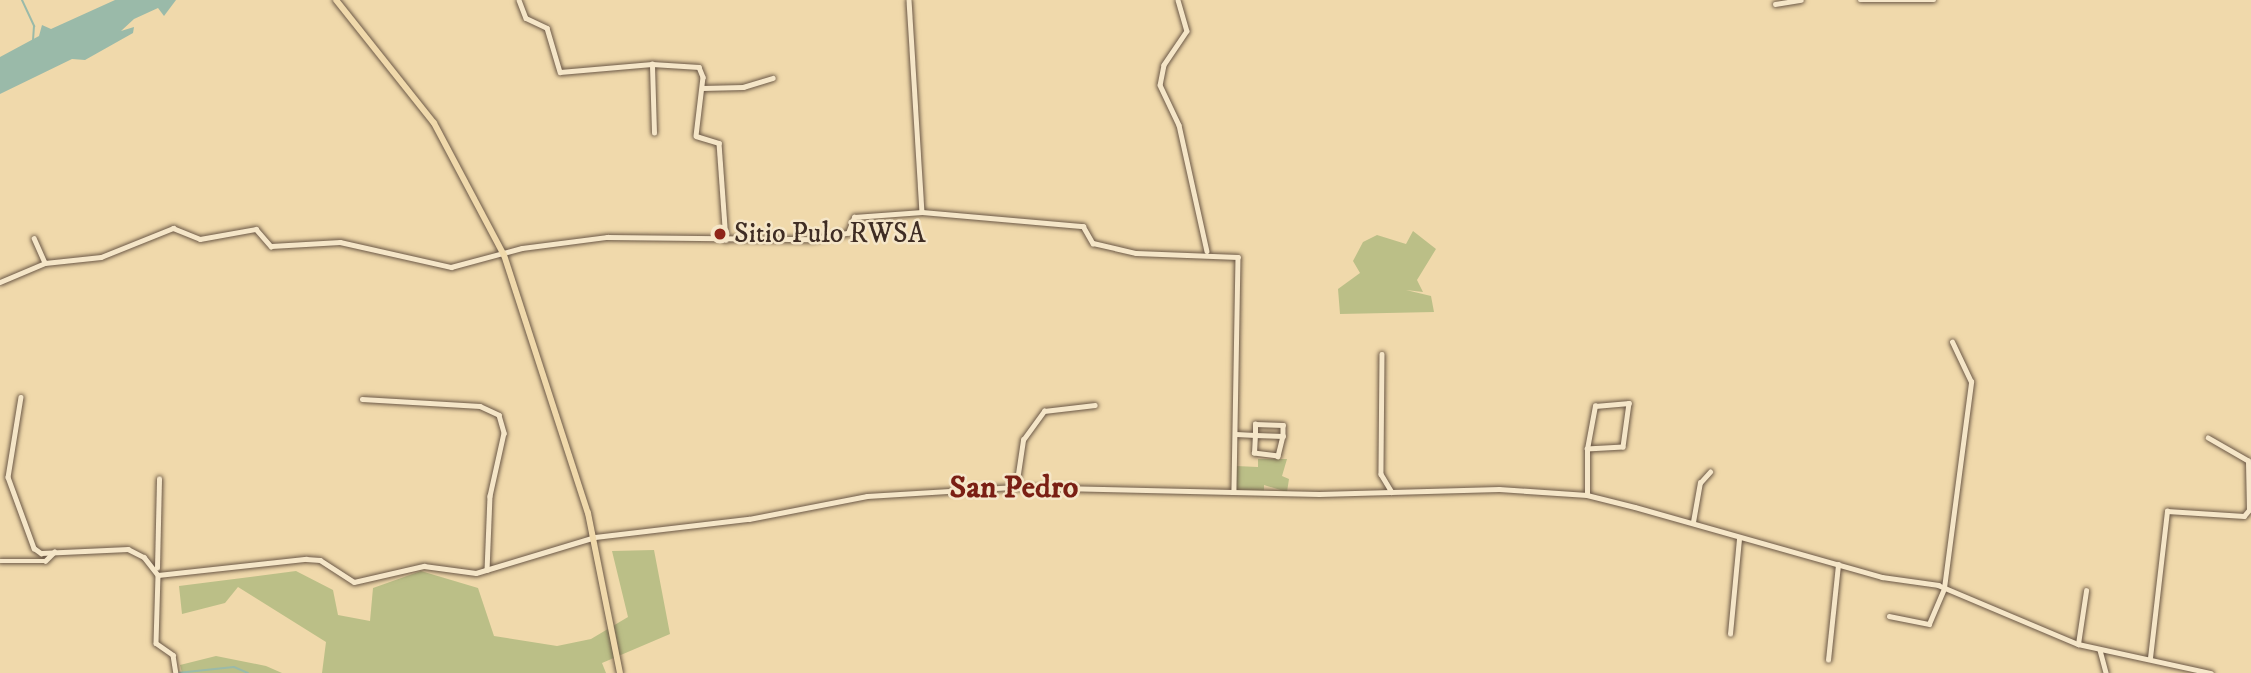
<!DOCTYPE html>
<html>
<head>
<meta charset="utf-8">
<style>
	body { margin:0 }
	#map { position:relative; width:2251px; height:673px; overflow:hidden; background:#f0d9ab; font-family:"IM FELL DW Pica",serif }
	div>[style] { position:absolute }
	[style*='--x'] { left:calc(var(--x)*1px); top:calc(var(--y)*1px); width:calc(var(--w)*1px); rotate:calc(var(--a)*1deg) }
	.green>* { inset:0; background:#bbbf87 }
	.water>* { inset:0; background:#9abaa9 }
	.stream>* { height:2px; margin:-1px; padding:0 1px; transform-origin:1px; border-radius:1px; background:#9abaa9 }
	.roads { filter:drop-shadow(0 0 2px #6b5846) drop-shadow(0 0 2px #6b5846) }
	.minor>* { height:4.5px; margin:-2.25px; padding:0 2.25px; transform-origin:2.25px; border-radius:2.25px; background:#f5e6c8 }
	.major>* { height:6px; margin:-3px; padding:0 3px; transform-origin:3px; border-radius:3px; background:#f0d9ab }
	.dots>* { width:19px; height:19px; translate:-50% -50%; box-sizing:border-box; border:4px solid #f5e6c8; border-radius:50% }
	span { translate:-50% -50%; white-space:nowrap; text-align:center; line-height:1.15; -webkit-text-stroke:5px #f5e6c8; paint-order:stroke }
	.poi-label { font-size:28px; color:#3f2d24 }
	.left { translate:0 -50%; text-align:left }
	.quarter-label { font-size:32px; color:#7a1f14; font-weight:700 }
</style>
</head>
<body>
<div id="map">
	<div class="green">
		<div style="clip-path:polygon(1413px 231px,1436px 249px,1417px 280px,1423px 292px,1406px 290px,1431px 296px,1434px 312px,1340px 314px,1338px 289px,1360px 273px,1353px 261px,1363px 242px,1377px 235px,1406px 244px)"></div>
		<div style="clip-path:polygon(1258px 459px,1287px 459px,1282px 476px,1289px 479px,1287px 492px,1264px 485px,1264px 491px,1235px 490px,1236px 466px,1258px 467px)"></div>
		<div style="clip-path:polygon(654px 550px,670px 634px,602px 663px,606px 673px,322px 673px,326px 642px,238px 587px,225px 603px,182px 614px,179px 586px,296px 571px,333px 590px,338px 615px,370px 621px,373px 588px,421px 571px,478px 588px,494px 636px,557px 646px,591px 639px,628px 617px,612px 551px)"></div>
		<div style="clip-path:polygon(216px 656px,266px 666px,282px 673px,182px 673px,180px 665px)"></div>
	</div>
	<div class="water">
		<div style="clip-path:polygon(115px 0,176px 0,164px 16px,158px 8px,134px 19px,121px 31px,134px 27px,133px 33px,85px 60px,72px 59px,0 94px,0 57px,39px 36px,42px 25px,51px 29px)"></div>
	</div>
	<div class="stream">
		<div style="--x:22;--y:0;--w:29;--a:65"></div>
		<div style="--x:34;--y:26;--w:16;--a:94"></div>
		<div style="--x:177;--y:673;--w:57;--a:-6"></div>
		<div style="--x:234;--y:667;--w:15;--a:23"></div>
	</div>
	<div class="roads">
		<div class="minor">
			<div style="--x:519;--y:0;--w:19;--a:69"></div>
			<div style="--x:526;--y:18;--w:23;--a:25"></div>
			<div style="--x:547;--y:28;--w:46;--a:73.5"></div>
			<div style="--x:560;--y:72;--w:92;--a:-5"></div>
			<div style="--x:909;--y:0;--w:212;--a:86.5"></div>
			<div style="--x:1178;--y:0;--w:32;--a:74"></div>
			<div style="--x:1187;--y:31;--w:41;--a:124.1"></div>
			<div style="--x:1164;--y:65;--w:20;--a:101"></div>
			<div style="--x:1160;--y:85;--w:44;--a:64.6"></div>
			<div style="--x:1179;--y:125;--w:129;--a:77.5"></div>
			<div style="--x:1860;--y:0;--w:74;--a:0"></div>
			<div style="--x:1775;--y:4;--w:26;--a:-9"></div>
			<div style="--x:702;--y:88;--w:41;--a:-1.4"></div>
			<div style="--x:743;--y:87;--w:31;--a:-17"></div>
			<div style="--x:654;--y:133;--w:69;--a:-91.7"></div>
			<div style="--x:652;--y:64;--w:47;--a:3.7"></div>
			<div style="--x:699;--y:67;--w:11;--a:68"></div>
			<div style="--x:703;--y:77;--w:59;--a:96.8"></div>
			<div style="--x:696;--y:136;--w:24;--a:17"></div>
			<div style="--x:719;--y:143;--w:97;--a:85.9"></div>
			<div style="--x:34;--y:238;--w:27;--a:66"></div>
			<div style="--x:0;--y:282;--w:49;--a:-22.9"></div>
			<div style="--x:45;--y:263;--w:56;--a:-6.1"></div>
			<div style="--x:101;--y:257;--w:78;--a:-21.9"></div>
			<div style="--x:173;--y:228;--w:29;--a:22"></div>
			<div style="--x:200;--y:239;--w:57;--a:-10.1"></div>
			<div style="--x:256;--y:229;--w:23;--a:49"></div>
			<div style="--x:271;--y:246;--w:69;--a:-3.3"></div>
			<div style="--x:340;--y:242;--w:114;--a:12.7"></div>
			<div style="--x:451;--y:267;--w:73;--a:-15"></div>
			<div style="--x:522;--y:248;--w:86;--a:-7.4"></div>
			<div style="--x:607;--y:237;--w:206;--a:0.6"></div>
			<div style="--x:813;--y:239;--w:36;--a:-10"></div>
			<div style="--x:848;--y:233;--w:17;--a:-69"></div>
			<div style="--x:854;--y:217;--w:68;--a:-4.2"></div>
			<div style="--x:922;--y:212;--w:162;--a:5"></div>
			<div style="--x:1083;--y:226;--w:20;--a:60"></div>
			<div style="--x:1093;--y:243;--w:44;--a:13.1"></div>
			<div style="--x:1136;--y:253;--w:102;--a:2.2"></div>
			<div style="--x:1238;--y:257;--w:235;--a:91"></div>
			<div style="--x:1382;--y:354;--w:120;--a:90.5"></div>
			<div style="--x:1381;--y:474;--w:21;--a:59"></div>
			<div style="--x:21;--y:397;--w:81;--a:99.2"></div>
			<div style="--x:8;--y:477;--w:76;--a:69.9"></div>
			<div style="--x:34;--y:548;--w:9;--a:36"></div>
			<div style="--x:41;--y:553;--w:87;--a:-2.6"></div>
			<div style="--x:128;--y:549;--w:18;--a:27"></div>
			<div style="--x:144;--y:557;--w:23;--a:52"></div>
			<div style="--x:158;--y:575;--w:68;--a:91.7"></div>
			<div style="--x:156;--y:643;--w:21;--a:35"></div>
			<div style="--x:173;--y:655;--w:18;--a:81"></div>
			<div style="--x:362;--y:399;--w:118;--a:3.4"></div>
			<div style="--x:480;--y:406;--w:21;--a:25"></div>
			<div style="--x:499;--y:415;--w:19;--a:74"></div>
			<div style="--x:504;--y:433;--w:65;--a:102.5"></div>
			<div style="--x:490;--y:496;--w:74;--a:92.3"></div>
			<div style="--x:1629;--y:403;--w:44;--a:97.8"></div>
			<div style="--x:1623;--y:447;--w:36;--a:177"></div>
			<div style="--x:1587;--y:449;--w:44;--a:-79.5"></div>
			<div style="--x:1595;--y:406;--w:34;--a:-5"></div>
			<div style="--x:1236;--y:434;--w:19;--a:3"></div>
			<div style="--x:1255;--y:435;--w:28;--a:2"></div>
			<div style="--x:1283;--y:436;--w:21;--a:104"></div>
			<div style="--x:1278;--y:456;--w:24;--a:-173"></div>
			<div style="--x:1254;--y:453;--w:18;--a:-87"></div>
			<div style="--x:1255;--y:435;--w:11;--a:-90"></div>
			<div style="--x:1255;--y:424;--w:28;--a:2"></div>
			<div style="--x:1283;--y:425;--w:11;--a:90"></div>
			<div style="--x:1016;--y:487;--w:48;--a:-81.5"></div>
			<div style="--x:1023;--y:440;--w:36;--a:-54"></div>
			<div style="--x:1044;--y:411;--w:51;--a:-6.7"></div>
			<div style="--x:1587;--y:495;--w:46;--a:-90"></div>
			<div style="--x:1693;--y:522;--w:40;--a:-80"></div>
			<div style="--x:1700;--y:483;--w:15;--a:-48"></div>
			<div style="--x:0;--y:561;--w:45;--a:0"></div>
			<div style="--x:45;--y:561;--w:13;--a:-45"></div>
			<div style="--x:157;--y:568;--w:89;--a:-88.7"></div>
			<div style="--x:158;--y:575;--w:149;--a:-6.2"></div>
			<div style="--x:306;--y:559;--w:14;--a:4"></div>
			<div style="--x:320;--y:560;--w:40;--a:32.9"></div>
			<div style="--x:354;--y:582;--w:72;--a:-12.9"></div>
			<div style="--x:424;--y:566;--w:52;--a:7.7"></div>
			<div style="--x:476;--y:573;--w:124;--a:-16.8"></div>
			<div style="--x:595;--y:537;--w:155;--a:-6.7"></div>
			<div style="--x:749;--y:519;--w:120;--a:-11"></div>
			<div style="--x:867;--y:496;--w:149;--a:-3.5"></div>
			<div style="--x:1016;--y:487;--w:303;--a:1.3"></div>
			<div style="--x:1319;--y:494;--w:180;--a:-1.6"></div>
			<div style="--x:1499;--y:489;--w:88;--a:3.9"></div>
			<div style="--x:1587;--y:495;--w:49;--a:14"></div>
			<div style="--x:1635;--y:507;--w:257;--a:15.8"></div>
			<div style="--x:1882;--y:577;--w:57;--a:8.1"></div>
			<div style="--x:1938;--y:585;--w:152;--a:22.9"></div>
			<div style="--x:2078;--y:644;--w:136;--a:12.3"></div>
			<div style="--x:1889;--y:616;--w:41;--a:11.3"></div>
			<div style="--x:1929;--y:624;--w:39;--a:-67"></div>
			<div style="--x:1944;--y:588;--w:208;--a:-82.5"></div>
			<div style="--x:1971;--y:382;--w:44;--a:-115.4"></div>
			<div style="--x:1730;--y:634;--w:96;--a:-84.6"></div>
			<div style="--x:2078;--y:644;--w:54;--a:-81.4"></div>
			<div style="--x:2100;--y:650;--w:24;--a:75"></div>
			<div style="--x:2150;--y:658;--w:148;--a:-83.4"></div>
			<div style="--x:2167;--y:511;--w:77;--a:3.7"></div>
			<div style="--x:2244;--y:516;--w:8;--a:-50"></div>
			<div style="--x:2249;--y:510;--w:49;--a:-91.2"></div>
			<div style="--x:2248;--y:461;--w:46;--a:-150.1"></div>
			<div style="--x:1828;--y:660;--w:96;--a:-84"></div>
		</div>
		<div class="major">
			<div style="--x:336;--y:0;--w:157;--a:51.5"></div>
			<div style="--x:434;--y:123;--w:149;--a:62.1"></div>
			<div style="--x:504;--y:255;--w:271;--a:72"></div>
			<div style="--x:588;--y:513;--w:163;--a:78.7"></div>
		</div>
	</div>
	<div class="dots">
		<div style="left:720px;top:234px;background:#8f2418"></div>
	</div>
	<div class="poi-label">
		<span class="left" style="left:734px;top:234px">Sitio Pulo RWSA</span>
	</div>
	<div class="quarter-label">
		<span style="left:1014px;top:488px">San Pedro</span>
	</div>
</div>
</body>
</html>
